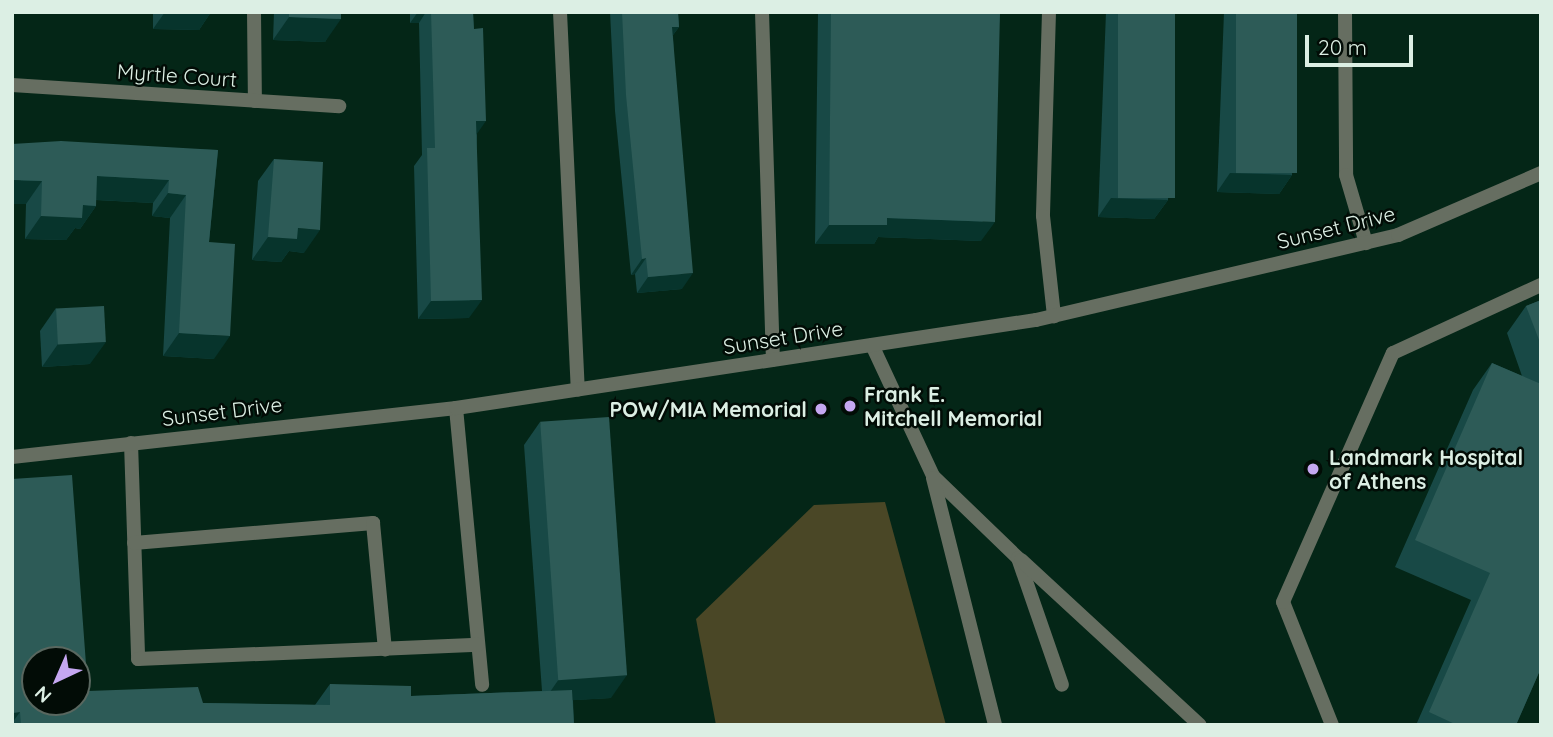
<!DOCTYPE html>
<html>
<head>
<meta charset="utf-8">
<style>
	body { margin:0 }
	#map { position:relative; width:1553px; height:737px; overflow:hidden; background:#042617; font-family:Quicksand,sans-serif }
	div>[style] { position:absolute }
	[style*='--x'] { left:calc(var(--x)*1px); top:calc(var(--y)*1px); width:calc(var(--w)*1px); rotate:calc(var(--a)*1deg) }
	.green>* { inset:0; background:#4a4726 }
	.service>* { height:14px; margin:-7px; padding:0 7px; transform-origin:7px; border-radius:7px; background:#666e61 }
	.minor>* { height:14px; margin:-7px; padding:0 7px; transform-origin:7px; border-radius:7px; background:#666e61 }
	.tertiary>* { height:14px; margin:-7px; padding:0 7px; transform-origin:7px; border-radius:7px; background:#666e61 }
	.wall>* { inset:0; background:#184946 }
	.shaded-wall>* { inset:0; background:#07342c }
	.building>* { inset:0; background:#2d5b57; transform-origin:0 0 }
	.dots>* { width:19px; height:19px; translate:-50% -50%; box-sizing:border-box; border:4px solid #020c06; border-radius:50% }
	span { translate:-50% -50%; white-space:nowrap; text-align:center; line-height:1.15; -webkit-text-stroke:5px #020c06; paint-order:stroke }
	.street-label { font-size:21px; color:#dcefe4 }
	.poi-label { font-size:21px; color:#dcefe4; font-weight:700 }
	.left { translate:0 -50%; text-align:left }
	.right { translate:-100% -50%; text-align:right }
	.frame { position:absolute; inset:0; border:14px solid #dcefe4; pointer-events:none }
	.north { position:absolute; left:21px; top:646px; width:70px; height:70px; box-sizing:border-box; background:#020c06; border:2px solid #59675f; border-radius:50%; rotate:224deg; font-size:19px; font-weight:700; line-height:28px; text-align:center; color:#dcefe4 }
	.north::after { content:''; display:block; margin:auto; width:24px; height:32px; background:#c5a7f1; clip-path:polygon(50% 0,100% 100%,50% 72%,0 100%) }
	.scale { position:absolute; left:1305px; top:35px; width:108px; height:32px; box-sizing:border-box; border:4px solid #dcefe4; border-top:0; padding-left:9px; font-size:21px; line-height:24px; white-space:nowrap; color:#dcefe4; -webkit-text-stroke:5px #020c06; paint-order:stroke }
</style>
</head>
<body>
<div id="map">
	<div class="green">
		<div style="clip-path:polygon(885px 502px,946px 725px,716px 725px,696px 619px,814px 505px)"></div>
	</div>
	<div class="service">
		<div style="--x:254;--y:12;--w:89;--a:89.4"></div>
		<div style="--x:560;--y:12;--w:378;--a:87.3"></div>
		<div style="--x:762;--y:12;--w:348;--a:88.2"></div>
		<div style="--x:1049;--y:12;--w:204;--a:91.7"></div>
		<div style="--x:1043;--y:216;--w:101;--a:83.7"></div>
		<div style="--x:1345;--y:12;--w:163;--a:89.6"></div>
		<div style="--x:1346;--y:175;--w:71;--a:73.6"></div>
		<div style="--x:872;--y:345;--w:145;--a:65"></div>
		<div style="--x:933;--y:476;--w:118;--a:44"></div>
		<div style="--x:1018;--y:558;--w:134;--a:70.9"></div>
		<div style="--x:456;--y:408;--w:278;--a:84.6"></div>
		<div style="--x:131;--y:443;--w:216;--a:88.1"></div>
		<div style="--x:138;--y:659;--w:340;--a:-2.4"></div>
		<div style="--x:933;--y:478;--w:255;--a:75.9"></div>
		<div style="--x:134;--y:543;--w:240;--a:-4.8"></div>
		<div style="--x:373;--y:523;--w:127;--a:84.6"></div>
		<div style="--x:1021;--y:560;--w:243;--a:42.7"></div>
		<div style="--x:1332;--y:725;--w:132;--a:-111.7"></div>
		<div style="--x:1283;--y:602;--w:272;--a:-66.2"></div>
		<div style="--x:1393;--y:353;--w:163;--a:-24.7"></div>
	</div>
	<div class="minor">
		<div style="--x:12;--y:85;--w:328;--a:3.7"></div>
	</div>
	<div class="tertiary">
		<div style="--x:12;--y:457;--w:447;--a:-6.3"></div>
		<div style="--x:456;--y:408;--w:587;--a:-8.63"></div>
		<div style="--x:1036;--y:320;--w:372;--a:-13.2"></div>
		<div style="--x:1398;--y:235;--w:156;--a:-23.4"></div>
	</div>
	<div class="wall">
		<div style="clip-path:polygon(153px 12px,211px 12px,199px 30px,153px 29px)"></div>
		<div style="clip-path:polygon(274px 12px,341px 12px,325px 42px,273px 40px)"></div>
		<div style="clip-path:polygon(410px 12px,473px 12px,477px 134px,469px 318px,418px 319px,414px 166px,422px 155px,419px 23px,410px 23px)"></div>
		<div style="clip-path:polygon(610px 12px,678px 12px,679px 27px,673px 35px,682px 289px,637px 293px,635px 274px,631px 275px,615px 111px)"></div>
		<div style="clip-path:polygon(818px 12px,1000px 12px,981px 241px,878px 237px,874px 244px,815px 244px)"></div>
		<div style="clip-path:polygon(1106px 12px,1175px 12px,1168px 200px,1154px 219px,1098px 217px)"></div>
		<div style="clip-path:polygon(1224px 12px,1297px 12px,1292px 175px,1279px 194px,1217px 192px)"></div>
		<div style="clip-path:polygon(12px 144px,218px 150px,209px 242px,214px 359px,163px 356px,170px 218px,152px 216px,153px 203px,96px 200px,96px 206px,80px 229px,75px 228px,66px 240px,25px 239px,26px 204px)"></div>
		<div style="clip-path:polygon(274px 159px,304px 253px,289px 251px,281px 262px,252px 260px,258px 181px)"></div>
		<div style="clip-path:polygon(1541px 300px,1541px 668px,1516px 725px,1416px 725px,1471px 600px,1395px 567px,1473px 390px,1492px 363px,1522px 376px,1507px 333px,1526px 306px)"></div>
		<div style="clip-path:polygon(56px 308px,90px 364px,42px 367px,40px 331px)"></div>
		<div style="clip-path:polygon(540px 422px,611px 698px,573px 700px,574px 725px,12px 725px,12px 479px,88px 691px,203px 703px,315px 705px,330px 684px,411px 696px,542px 691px,524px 445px)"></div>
	</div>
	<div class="shaded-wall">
		<div style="clip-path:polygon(165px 12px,211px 12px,199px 30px,153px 29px)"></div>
		<div style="clip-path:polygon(418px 12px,426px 12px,419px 23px,410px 23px)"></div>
		<div style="clip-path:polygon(289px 17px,341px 19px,325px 42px,273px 40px)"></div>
		<div style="clip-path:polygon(672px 27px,679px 27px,667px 43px)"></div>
		<div style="clip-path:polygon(476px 121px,486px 121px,474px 138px)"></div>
		<div style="clip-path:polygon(1230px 173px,1292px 175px,1279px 194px,1217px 192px)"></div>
		<div style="clip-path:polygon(97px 176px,169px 180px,153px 203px,81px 199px)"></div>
		<div style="clip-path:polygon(12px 180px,42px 181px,26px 204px,12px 204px)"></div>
		<div style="clip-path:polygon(168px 193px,186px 195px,170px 218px,152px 216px)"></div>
		<div style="clip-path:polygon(1111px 198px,1168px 200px,1154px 219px,1098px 217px)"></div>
		<div style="clip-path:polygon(83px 205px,96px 206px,80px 229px,75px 228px,66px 240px,25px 239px,41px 216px)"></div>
		<div style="clip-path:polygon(887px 218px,995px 222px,981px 241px,878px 237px,874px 244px,815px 244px,829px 225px)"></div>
		<div style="clip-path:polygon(298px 228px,320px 230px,304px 253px,289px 251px,281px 262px,252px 260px,268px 237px)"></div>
		<div style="clip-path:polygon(646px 258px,635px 274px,631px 275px,642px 259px)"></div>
		<div style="clip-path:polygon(693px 273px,682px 289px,637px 293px,648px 277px)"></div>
		<div style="clip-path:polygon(482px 300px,469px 318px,418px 319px,431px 301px)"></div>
		<div style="clip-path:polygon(179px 333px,230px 336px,214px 359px,163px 356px)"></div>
		<div style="clip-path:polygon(106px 342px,90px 364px,42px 367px,58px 344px)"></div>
		<div style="clip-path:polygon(627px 675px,611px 698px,543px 702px,559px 679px)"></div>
		<div style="clip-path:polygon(20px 712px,12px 723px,12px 713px)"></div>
	</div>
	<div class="building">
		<div style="clip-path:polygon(289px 12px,341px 12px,341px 19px,289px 17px)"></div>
		<div style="clip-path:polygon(431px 12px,473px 12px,474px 29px,483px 28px,486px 121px,476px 121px,482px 300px,431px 301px,427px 148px,435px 148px)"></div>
		<div style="clip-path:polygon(622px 12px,678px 12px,679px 27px,672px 27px,693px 273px,648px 277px,646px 258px,642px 259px,626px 95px)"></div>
		<div style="clip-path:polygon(831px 12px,1000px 12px,995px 222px,887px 218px,887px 225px,829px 225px)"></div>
		<div style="left:1118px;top:12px;width:57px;height:186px"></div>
		<div style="left:1236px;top:12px;width:61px;height:161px"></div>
		<div style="clip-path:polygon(61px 141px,218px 150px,209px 242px,235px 244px,230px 336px,179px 333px,186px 195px,168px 193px,169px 180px,97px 176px,96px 206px,83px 205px,82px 218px,41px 216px,42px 181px,12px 180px,12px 144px)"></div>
		<div style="clip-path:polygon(274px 159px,323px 162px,320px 230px,298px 228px,297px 239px,268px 237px)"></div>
		<div style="clip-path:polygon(1541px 300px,1541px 345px,1526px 306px)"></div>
		<div style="left:104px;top:306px;width:36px;height:48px;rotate:87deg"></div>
		<div style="clip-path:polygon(1492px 363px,1541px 384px,1541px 668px,1516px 725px,1457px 725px,1429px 712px,1490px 573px,1415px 540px)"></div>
		<div style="left:609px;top:417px;width:259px;height:69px;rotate:86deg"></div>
		<div style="clip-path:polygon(evenodd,72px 475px,88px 691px,198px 687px,203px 703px,330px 705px,330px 684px,411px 686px,411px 696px,572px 690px,574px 725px,21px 725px,20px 712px,12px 713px,12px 479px,72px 475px,35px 660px,77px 660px,77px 702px,35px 702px,35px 660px)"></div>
	</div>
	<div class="dots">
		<div style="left:850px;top:406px;background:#c5a7f1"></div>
		<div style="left:821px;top:409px;background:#c5a7f1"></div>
		<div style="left:1313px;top:469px;background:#c5a7f1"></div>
	</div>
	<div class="street-label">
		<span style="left:177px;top:75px;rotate:4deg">Myrtle Court</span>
		<span style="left:1336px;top:227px;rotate:-14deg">Sunset Drive</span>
		<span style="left:783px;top:337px;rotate:-9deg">Sunset Drive</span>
		<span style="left:222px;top:411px;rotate:-7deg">Sunset Drive</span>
	</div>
	<div class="poi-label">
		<span class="left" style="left:864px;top:406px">Frank E.<br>Mitchell Memorial</span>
		<span class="right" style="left:807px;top:409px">POW/MIA Memorial</span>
		<span class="left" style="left:1329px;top:469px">Landmark Hospital<br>of Athens</span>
	</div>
	<div class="frame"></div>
	<div class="north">N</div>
	<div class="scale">20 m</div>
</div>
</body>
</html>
